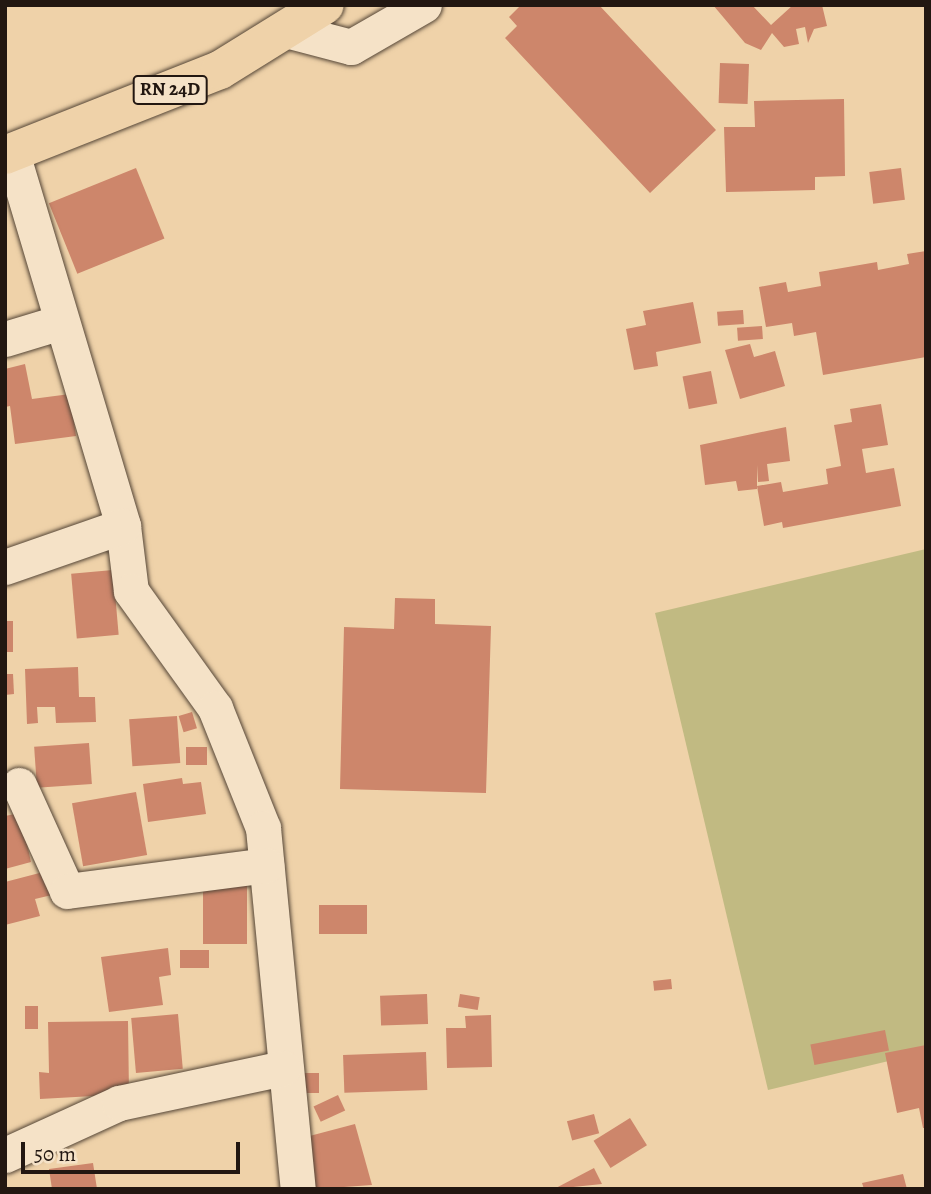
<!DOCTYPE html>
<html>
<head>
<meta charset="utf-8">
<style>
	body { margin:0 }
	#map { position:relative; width:931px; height:1194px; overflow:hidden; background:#efd2a9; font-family:Alegreya,serif }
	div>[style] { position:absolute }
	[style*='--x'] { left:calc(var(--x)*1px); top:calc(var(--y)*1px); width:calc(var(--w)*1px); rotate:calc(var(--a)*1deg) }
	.green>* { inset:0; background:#c1ba82 }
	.building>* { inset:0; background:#cd866b; transform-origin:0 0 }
	.roads { filter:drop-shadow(0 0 2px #554637) drop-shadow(0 0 2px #554637) }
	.minor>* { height:35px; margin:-17.5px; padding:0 17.5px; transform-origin:17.5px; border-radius:17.5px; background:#f5e2c7 }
	.primary>* { height:38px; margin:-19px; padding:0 19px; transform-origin:19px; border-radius:19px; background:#efd2a9 }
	span { translate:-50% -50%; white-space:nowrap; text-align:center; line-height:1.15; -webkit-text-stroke:5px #f5e2c7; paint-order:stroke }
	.shield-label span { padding:2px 5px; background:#f5e2c7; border:2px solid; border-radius:5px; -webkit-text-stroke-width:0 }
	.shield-label { font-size:19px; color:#221711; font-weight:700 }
	.frame { position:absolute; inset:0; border:7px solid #221711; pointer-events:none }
	.scale { position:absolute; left:21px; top:1142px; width:219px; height:32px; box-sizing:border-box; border:4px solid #221711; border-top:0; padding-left:9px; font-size:21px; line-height:24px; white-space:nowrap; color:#221711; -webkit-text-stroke:5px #f5e2c7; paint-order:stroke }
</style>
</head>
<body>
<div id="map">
	<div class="green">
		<div style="clip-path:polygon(926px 549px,926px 1052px,768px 1090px,655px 613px)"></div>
	</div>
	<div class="building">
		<div style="clip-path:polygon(521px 5px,599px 5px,716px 130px,650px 193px,505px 38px,517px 26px,509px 17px)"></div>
		<div style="clip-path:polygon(713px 5px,752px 5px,771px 25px,793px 5px,822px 5px,827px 26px,814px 29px,808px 43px,805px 27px,796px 29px,799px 44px,784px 47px,772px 33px,761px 50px,745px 43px)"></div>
		<div style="left:720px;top:63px;width:29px;height:40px;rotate:2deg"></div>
		<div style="clip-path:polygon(844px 99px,845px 176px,815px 177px,815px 190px,726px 192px,724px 127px,755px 127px,754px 101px)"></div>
		<div style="left:136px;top:168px;width:76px;height:94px;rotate:68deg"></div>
		<div style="left:901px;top:168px;width:32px;height:32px;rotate:83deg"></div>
		<div style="clip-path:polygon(926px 251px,926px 357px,823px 375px,816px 332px,794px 336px,792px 323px,766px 327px,759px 287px,786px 282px,788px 292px,821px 286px,819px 272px,877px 262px,878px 270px,909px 264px,907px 254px)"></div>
		<div style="clip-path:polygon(693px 302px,701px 343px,656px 352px,658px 366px,634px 370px,626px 329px,646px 325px,643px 311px)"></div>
		<div style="left:743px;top:310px;width:14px;height:26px;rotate:86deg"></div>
		<div style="left:762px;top:326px;width:13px;height:25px;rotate:86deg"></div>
		<div style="clip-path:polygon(750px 344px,754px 357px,775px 351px,785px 386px,740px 399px,725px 350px)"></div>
		<div style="clip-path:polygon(25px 364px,32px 399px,70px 394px,76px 436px,15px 444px,10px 406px,5px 407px,5px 369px)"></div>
		<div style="left:711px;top:371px;width:33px;height:29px;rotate:79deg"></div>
		<div style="clip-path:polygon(881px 404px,888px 445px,862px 449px,866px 473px,894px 468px,901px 506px,783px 528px,782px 522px,764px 526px,757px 486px,781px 482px,783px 492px,828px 484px,826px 469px,841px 466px,834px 425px,852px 422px,850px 409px)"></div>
		<div style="clip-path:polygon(786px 427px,790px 461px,767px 464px,769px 481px,758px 482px,757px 465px,757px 489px,738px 491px,736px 481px,705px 485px,700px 445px)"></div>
		<div style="left:113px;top:570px;width:65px;height:42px;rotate:85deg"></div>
		<div style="clip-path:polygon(395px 598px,435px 599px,435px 624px,491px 626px,486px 793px,340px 789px,344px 627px,394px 629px)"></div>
		<div style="left:5px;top:621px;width:8px;height:31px"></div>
		<div style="clip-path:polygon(78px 667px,79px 697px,95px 697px,96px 722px,56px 723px,55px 707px,37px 707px,38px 723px,27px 724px,25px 669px)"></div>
		<div style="clip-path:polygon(5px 674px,13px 674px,14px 694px,5px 695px)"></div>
		<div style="left:192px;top:712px;width:17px;height:14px;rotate:73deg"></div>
		<div style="left:177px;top:716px;width:47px;height:48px;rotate:86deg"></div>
		<div style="left:89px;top:743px;width:41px;height:55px;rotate:86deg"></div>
		<div style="left:207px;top:747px;width:18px;height:21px;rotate:90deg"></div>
		<div style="clip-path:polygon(182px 778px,183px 784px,201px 782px,206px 814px,148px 822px,143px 784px)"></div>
		<div style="left:136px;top:792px;width:64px;height:65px;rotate:80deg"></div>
		<div style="clip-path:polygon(20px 813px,31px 862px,5px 869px,5px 816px)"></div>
		<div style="clip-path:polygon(51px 870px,56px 894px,35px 899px,40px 916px,5px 925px,5px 882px)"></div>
		<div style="left:203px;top:884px;width:44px;height:60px"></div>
		<div style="left:319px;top:905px;width:48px;height:29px"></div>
		<div style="clip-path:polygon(168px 948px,171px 975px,159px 977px,163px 1005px,109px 1012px,101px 957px)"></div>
		<div style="left:209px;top:950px;width:18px;height:29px;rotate:90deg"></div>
		<div style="left:671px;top:979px;width:10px;height:18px;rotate:84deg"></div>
		<div style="left:427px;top:994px;width:30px;height:47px;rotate:88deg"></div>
		<div style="left:460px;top:994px;width:20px;height:13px;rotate:9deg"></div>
		<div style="left:25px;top:1006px;width:13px;height:23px"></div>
		<div style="left:178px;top:1014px;width:55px;height:47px;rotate:85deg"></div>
		<div style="clip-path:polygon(491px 1015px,492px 1067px,447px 1068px,446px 1028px,466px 1028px,465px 1016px)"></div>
		<div style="clip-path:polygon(128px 1021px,129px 1094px,40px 1099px,39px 1072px,49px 1073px,48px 1022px)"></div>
		<div style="left:885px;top:1030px;width:21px;height:76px;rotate:79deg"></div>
		<div style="clip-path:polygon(926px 1045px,926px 1128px,923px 1128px,919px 1108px,897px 1113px,885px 1053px)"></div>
		<div style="left:426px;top:1052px;width:38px;height:83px;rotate:88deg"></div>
		<div style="left:300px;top:1073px;width:19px;height:20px"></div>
		<div style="left:338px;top:1095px;width:17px;height:27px;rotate:65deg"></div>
		<div style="left:594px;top:1114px;width:20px;height:28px;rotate:75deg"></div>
		<div style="left:630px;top:1118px;width:32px;height:43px;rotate:58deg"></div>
		<div style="clip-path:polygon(355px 1124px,372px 1185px,316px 1189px,302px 1138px)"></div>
		<div style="clip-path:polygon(93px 1163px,97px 1189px,52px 1189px,49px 1169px)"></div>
		<div style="clip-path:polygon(594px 1168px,602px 1184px,554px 1189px)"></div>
		<div style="clip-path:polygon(903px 1174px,907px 1189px,864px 1189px,862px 1183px)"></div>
	</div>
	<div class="roads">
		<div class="minor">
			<div style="--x:290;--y:31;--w:63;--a:14.7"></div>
			<div style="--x:351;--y:47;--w:84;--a:-29.9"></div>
			<div style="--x:12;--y:153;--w:389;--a:73.4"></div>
			<div style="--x:123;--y:526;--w:65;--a:83"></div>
			<div style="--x:131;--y:591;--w:144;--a:54.3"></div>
			<div style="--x:215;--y:708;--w:129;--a:68.2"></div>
			<div style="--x:263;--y:828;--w:363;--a:84.5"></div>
			<div style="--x:5;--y:339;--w:55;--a:-16.8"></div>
			<div style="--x:5;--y:567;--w:125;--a:-19.2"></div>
			<div style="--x:19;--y:785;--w:116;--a:65.6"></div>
			<div style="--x:67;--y:891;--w:201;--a:-7.4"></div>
			<div style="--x:5;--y:1155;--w:125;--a:-24.5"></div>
			<div style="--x:119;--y:1103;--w:168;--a:-12"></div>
		</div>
		<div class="primary">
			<div style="--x:5;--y:155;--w:231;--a:-21.6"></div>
			<div style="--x:220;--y:70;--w:123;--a:-31.8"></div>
		</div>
	</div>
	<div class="shield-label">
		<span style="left:170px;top:90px">RN 24D</span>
	</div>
	<div class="frame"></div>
	<div class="scale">50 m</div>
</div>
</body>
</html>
